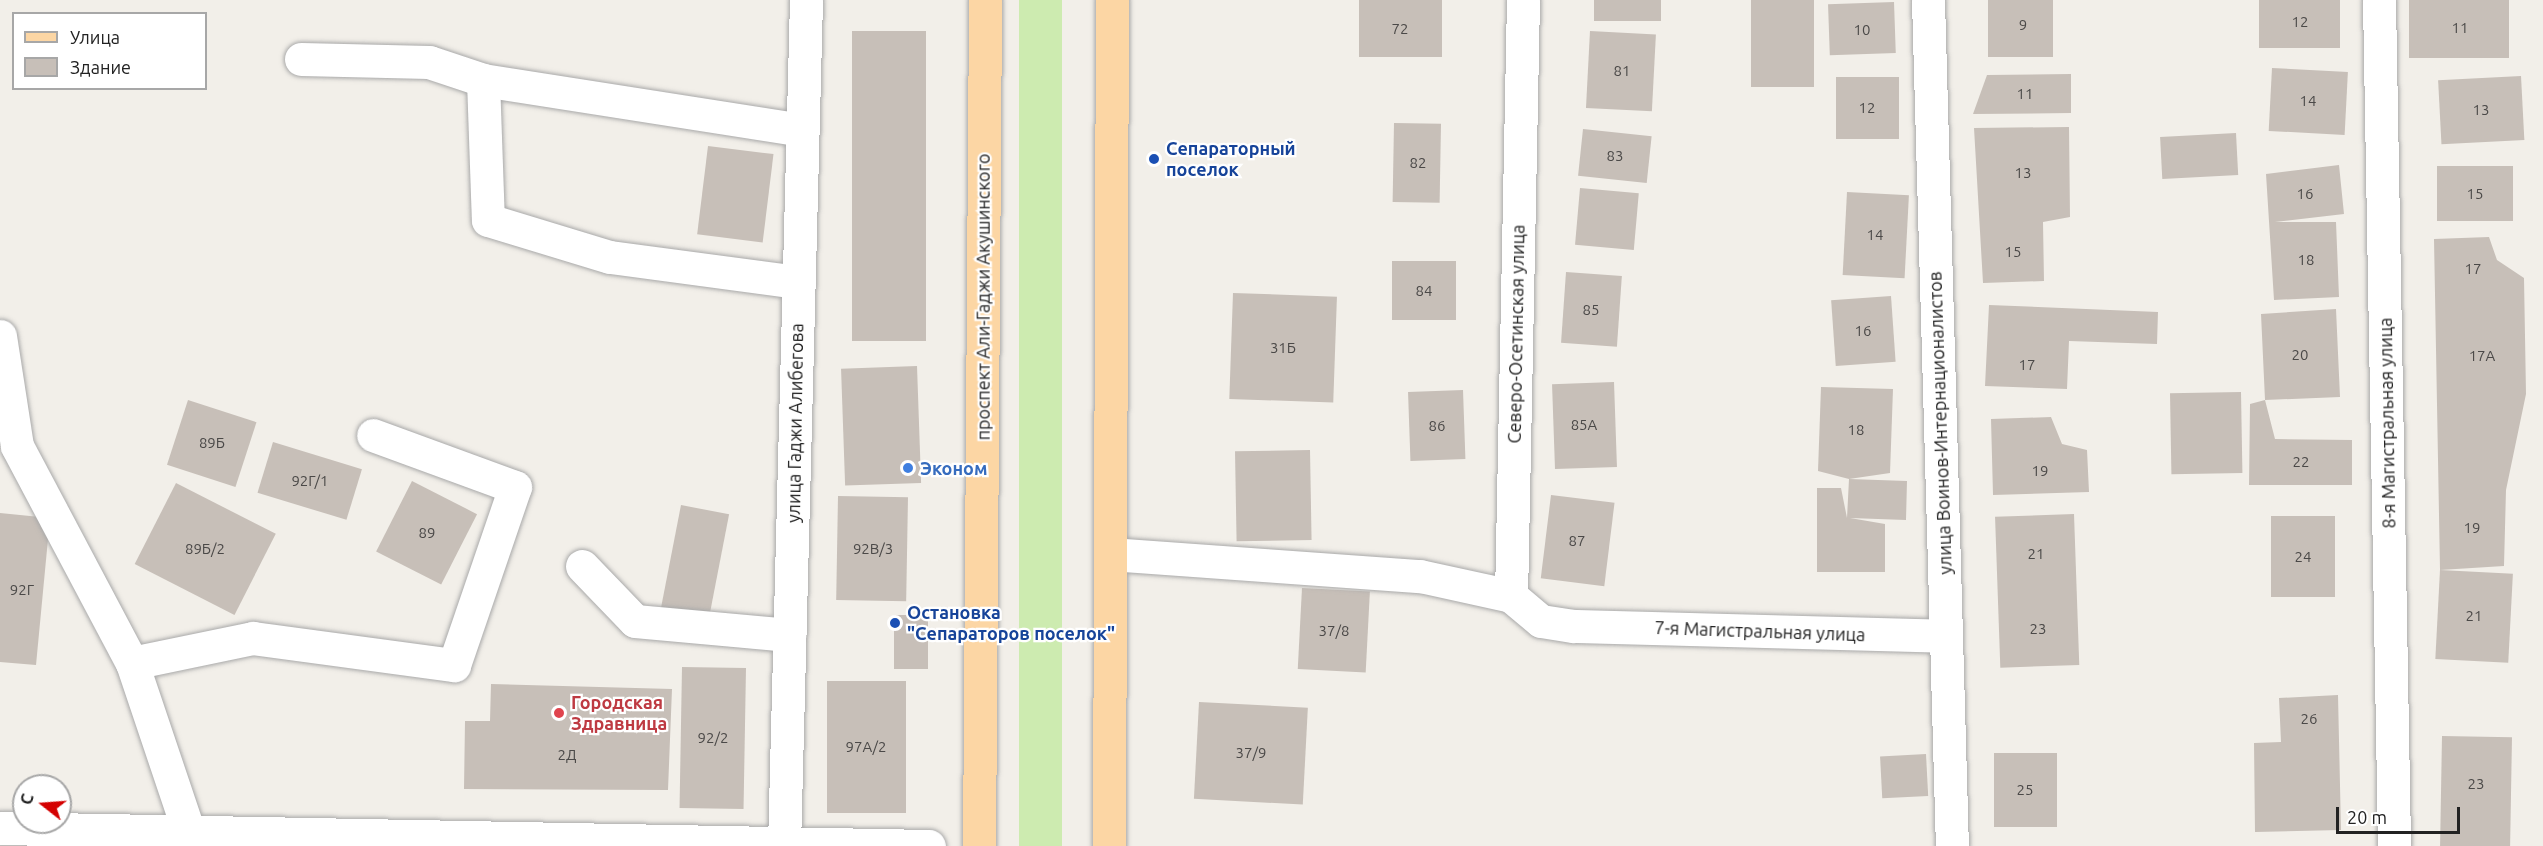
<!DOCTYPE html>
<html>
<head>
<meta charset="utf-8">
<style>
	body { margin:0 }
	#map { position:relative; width:2543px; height:846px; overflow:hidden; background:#f2efe9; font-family:Ubuntu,sans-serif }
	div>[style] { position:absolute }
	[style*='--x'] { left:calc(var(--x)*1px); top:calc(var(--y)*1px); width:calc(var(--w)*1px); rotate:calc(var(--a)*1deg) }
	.grass>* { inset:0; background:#cdebb0; transform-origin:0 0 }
	.building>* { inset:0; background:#c7bfb8; transform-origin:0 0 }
	.roads { filter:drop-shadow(0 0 2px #a9a9a9) drop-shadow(0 0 2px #a9a9a9) }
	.minor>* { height:33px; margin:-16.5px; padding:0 16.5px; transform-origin:16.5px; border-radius:16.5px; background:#fff }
	.major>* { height:33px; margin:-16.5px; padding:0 16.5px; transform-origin:16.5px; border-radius:16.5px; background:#fcd6a4 }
	.dots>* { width:16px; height:16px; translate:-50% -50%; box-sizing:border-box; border:3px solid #fff; border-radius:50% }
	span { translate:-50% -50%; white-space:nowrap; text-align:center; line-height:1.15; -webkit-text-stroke:4.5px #fff; paint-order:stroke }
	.number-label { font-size:15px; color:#4b4948 }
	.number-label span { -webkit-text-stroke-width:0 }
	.transit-label { font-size:18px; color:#164399; font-weight:700 }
	.left { translate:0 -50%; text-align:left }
	.street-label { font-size:18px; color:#222 }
	.shop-label { font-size:18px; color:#366cbe; font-weight:700 }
	.health-label { font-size:18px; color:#be3a42; font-weight:700 }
	.legend { position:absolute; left:12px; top:12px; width:195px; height:78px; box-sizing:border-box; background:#fff; border:2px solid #a7a7a7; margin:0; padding:8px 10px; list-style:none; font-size:18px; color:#222 }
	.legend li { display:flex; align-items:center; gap:12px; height:30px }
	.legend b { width:30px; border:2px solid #a7a7a7 }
	.north { position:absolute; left:12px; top:774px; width:60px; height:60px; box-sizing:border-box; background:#fff; border:2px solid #a7a7a7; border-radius:50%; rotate:287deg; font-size:16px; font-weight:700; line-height:24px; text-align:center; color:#222 }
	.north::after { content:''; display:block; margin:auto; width:21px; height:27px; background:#d40000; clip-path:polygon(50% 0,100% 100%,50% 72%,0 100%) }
	.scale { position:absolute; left:2336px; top:807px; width:124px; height:27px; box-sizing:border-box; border:3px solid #222; border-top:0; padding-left:8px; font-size:18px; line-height:21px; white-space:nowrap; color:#222; -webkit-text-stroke:4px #fff; paint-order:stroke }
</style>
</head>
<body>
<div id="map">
	<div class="grass">
		<div style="left:1019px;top:0;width:43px;height:846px"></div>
	</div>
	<div class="building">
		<div style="left:1359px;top:0;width:83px;height:57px"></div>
		<div style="left:1594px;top:0;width:67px;height:21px"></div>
		<div style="left:1751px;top:0;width:63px;height:87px"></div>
		<div style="left:1988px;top:0;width:65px;height:57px"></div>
		<div style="left:2259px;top:0;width:81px;height:48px"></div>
		<div style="left:2409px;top:0;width:100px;height:58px"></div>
		<div style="left:1894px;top:2px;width:51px;height:66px;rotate:88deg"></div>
		<div style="left:852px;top:31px;width:74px;height:310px"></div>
		<div style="left:1590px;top:31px;width:66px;height:77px;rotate:3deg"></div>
		<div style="left:2272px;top:68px;width:76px;height:63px;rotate:3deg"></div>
		<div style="clip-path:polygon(2071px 74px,2071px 113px,1973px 114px,1987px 75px)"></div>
		<div style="left:2521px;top:76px;width:64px;height:83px;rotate:87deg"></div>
		<div style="left:1836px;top:77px;width:63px;height:62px"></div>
		<div style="left:1394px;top:123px;width:47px;height:79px;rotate:1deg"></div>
		<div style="clip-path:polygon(2069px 127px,2070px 217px,2043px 222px,2044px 281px,1983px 283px,1974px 128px)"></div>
		<div style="left:1583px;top:129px;width:69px;height:47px;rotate:6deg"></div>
		<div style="left:2236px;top:133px;width:42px;height:76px;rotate:87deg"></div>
		<div style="left:708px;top:146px;width:66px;height:89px;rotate:7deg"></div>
		<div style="clip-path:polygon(2339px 165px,2344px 214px,2275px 222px,2336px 222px,2339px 297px,2274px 300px,2266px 174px)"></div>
		<div style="left:2513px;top:166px;width:55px;height:76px;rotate:90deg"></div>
		<div style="left:1580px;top:188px;width:59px;height:57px;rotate:5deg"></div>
		<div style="left:1847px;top:192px;width:62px;height:83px;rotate:3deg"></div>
		<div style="clip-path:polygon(2489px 237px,2497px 260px,2524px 278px,2526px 394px,2506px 490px,2504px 566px,2440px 570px,2434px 239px)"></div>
		<div style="left:1456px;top:261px;width:59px;height:64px;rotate:90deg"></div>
		<div style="left:1566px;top:272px;width:56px;height:71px;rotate:4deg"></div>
		<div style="left:1233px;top:293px;width:104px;height:106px;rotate:2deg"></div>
		<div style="left:1891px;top:296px;width:66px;height:60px;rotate:86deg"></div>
		<div style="clip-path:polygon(1989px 305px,2158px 312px,2157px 344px,2069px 341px,2067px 389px,1985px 386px)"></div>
		<div style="clip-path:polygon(2336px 309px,2340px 397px,2265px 400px,2275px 439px,2352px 440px,2352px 485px,2249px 485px,2250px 404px,2265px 400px,2261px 314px)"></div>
		<div style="left:917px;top:366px;width:117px;height:76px;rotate:88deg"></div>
		<div style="left:1614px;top:382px;width:85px;height:62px;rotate:88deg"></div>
		<div style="clip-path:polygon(1821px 387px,1893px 389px,1890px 473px,1849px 479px,1818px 471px)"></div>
		<div style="left:1463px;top:390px;width:69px;height:55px;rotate:88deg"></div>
		<div style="left:2241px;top:392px;width:81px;height:71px;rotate:89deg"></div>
		<div style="left:188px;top:400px;width:72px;height:68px;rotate:18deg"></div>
		<div style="clip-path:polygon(2051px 417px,2062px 444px,2087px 450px,2089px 492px,1993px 495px,1991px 419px)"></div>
		<div style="left:273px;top:442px;width:93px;height:53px;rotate:17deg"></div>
		<div style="left:1310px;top:450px;width:90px;height:75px;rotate:89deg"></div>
		<div style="clip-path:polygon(1849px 479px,1907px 481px,1906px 520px,1850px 518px,1885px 524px,1885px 572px,1817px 572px,1817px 488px,1841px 488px,1847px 518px)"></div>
		<div style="left:412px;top:481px;width:73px;height:79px;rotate:27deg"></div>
		<div style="left:176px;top:483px;width:112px;height:91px;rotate:27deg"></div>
		<div style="left:1551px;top:495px;width:64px;height:84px;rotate:7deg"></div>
		<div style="left:838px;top:496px;width:70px;height:104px;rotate:1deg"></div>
		<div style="left:681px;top:505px;width:49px;height:107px;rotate:11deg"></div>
		<div style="clip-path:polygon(0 513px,50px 518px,36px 665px,0 662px)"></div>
		<div style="left:2074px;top:514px;width:151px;height:79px;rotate:88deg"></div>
		<div style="left:2335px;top:516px;width:81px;height:64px;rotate:90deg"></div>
		<div style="left:2440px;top:570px;width:73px;height:89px;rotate:3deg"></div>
		<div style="left:1302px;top:588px;width:68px;height:81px;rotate:3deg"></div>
		<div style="left:894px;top:615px;width:34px;height:54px"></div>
		<div style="left:682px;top:667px;width:64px;height:141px;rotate:1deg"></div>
		<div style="left:827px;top:681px;width:79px;height:132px"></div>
		<div style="clip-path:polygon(491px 684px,672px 689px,668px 790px,464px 789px,465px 721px,490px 721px)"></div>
		<div style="clip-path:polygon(2338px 695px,2341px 830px,2255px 832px,2254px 743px,2281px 742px,2279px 698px)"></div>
		<div style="left:1199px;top:702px;width:109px;height:97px;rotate:3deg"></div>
		<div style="left:2442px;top:736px;width:70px;height:110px;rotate:1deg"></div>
		<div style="left:2057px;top:753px;width:74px;height:63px;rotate:90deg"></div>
		<div style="left:1926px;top:754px;width:42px;height:46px;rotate:87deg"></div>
	</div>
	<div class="roads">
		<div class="minor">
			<div style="--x:1523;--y:0;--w:596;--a:91.15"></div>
			<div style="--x:1511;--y:596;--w:39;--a:40"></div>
			<div style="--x:1541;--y:621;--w:33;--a:9"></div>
			<div style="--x:1574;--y:626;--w:372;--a:1.5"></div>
			<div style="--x:1928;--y:0;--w:846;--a:88.38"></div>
			<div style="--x:2379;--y:0;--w:846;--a:88.98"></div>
			<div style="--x:301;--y:59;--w:128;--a:1.3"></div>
			<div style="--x:429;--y:62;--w:57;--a:18.4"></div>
			<div style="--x:483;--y:80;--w:323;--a:8.9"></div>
			<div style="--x:483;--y:80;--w:140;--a:88"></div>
			<div style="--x:488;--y:220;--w:127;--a:16.9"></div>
			<div style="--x:610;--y:257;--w:190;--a:7.6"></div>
			<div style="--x:0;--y:336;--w:111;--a:81.2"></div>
			<div style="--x:17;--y:446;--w:246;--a:62.1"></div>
			<div style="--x:132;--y:663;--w:178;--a:71.4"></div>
			<div style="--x:1110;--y:554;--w:311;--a:4.1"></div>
			<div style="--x:1420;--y:576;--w:93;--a:12.4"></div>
			<div style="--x:582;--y:566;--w:76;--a:46.1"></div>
			<div style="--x:635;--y:621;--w:155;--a:5.2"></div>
			<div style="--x:132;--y:663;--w:124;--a:-11.7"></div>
			<div style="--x:253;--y:638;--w:203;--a:7.7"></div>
			<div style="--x:454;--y:665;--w:188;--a:-71.1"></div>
			<div style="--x:515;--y:487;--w:151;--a:-159.9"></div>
			<div style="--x:0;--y:828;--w:929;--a:1.11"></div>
			<div style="--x:784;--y:846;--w:846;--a:-88.51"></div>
		</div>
		<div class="major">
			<div style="--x:979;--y:846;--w:846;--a:-89.59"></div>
			<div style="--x:1109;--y:846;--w:846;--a:-89.8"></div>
		</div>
	</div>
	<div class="dots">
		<div style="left:1154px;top:159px;background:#1a4fb4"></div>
		<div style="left:908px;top:468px;background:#3f7fe0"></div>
		<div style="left:895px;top:623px;background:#1a4fb4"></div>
		<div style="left:559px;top:713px;background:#e0444e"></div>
	</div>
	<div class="number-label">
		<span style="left:2300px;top:22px">12</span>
		<span style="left:2023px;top:25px">9</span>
		<span style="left:2460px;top:28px">11</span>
		<span style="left:1400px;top:29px">72</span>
		<span style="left:1862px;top:30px">10</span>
		<span style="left:1622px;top:71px">81</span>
		<span style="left:2025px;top:94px">11</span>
		<span style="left:2308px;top:101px">14</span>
		<span style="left:1867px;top:108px">12</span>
		<span style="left:2481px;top:110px">13</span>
		<span style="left:1615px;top:156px">83</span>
		<span style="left:1418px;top:163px">82</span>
		<span style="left:2023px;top:173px">13</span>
		<span style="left:2305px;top:194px">16</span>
		<span style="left:2475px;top:194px">15</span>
		<span style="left:1875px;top:235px">14</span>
		<span style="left:2013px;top:252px">15</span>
		<span style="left:2306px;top:260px">18</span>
		<span style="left:2473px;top:269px">17</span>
		<span style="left:1424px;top:291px">84</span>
		<span style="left:1591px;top:310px">85</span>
		<span style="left:1863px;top:331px">16</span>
		<span style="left:1283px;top:348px">31Б</span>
		<span style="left:2300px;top:355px">20</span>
		<span style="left:2482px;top:356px">17А</span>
		<span style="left:2027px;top:365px">17</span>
		<span style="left:1584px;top:425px">85А</span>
		<span style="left:1437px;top:426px">86</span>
		<span style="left:1856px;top:430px">18</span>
		<span style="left:212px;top:443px">89Б</span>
		<span style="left:2301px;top:462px">22</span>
		<span style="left:2040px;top:471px">19</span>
		<span style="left:310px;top:481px">92Г/1</span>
		<span style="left:2472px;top:528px">19</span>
		<span style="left:427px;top:533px">89</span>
		<span style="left:1577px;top:541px">87</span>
		<span style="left:205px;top:549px">89Б/2</span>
		<span style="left:873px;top:549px">92В/3</span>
		<span style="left:2036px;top:554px">21</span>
		<span style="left:2303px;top:557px">24</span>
		<span style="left:22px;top:590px">92Г</span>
		<span style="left:2474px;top:616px">21</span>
		<span style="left:2038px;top:629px">23</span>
		<span style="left:1334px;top:631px">37/8</span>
		<span style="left:2309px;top:719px">26</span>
		<span style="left:713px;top:738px">92/2</span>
		<span style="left:866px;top:747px">97А/2</span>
		<span style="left:1251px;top:753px">37/9</span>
		<span style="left:567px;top:755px">2Д</span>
		<span style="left:2476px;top:784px">23</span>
		<span style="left:2025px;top:790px">25</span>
	</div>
	<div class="transit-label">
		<span class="left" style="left:1166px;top:159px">Сепараторный<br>поселок</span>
		<span class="left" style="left:907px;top:623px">Остановка<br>"Сепараторов поселок"</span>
	</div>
	<div class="street-label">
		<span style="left:983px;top:297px;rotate:-90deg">проспект Али-Гаджи Акушинского</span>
		<span style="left:1516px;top:334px;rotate:-89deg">Северо-Осетинская улица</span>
		<span style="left:795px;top:423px;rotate:-89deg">улица Гаджи Алибегова</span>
		<span style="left:1940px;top:423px;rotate:-92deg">улица Воинов-Интернационалистов</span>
		<span style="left:2387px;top:423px;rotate:-91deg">8-я Магистральная улица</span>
		<span style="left:1760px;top:631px;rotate:2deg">7-я Магистральная улица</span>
	</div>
	<div class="shop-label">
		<span class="left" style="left:920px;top:468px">Эконом</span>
	</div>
	<div class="health-label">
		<span class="left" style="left:571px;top:713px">Городская<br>Здравница</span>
	</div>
	<ul class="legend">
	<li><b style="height:8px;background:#fcd6a4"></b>Улица</li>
	<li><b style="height:16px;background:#c7bfb8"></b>Здание</li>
	</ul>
	<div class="north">С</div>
	<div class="scale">20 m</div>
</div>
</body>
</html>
